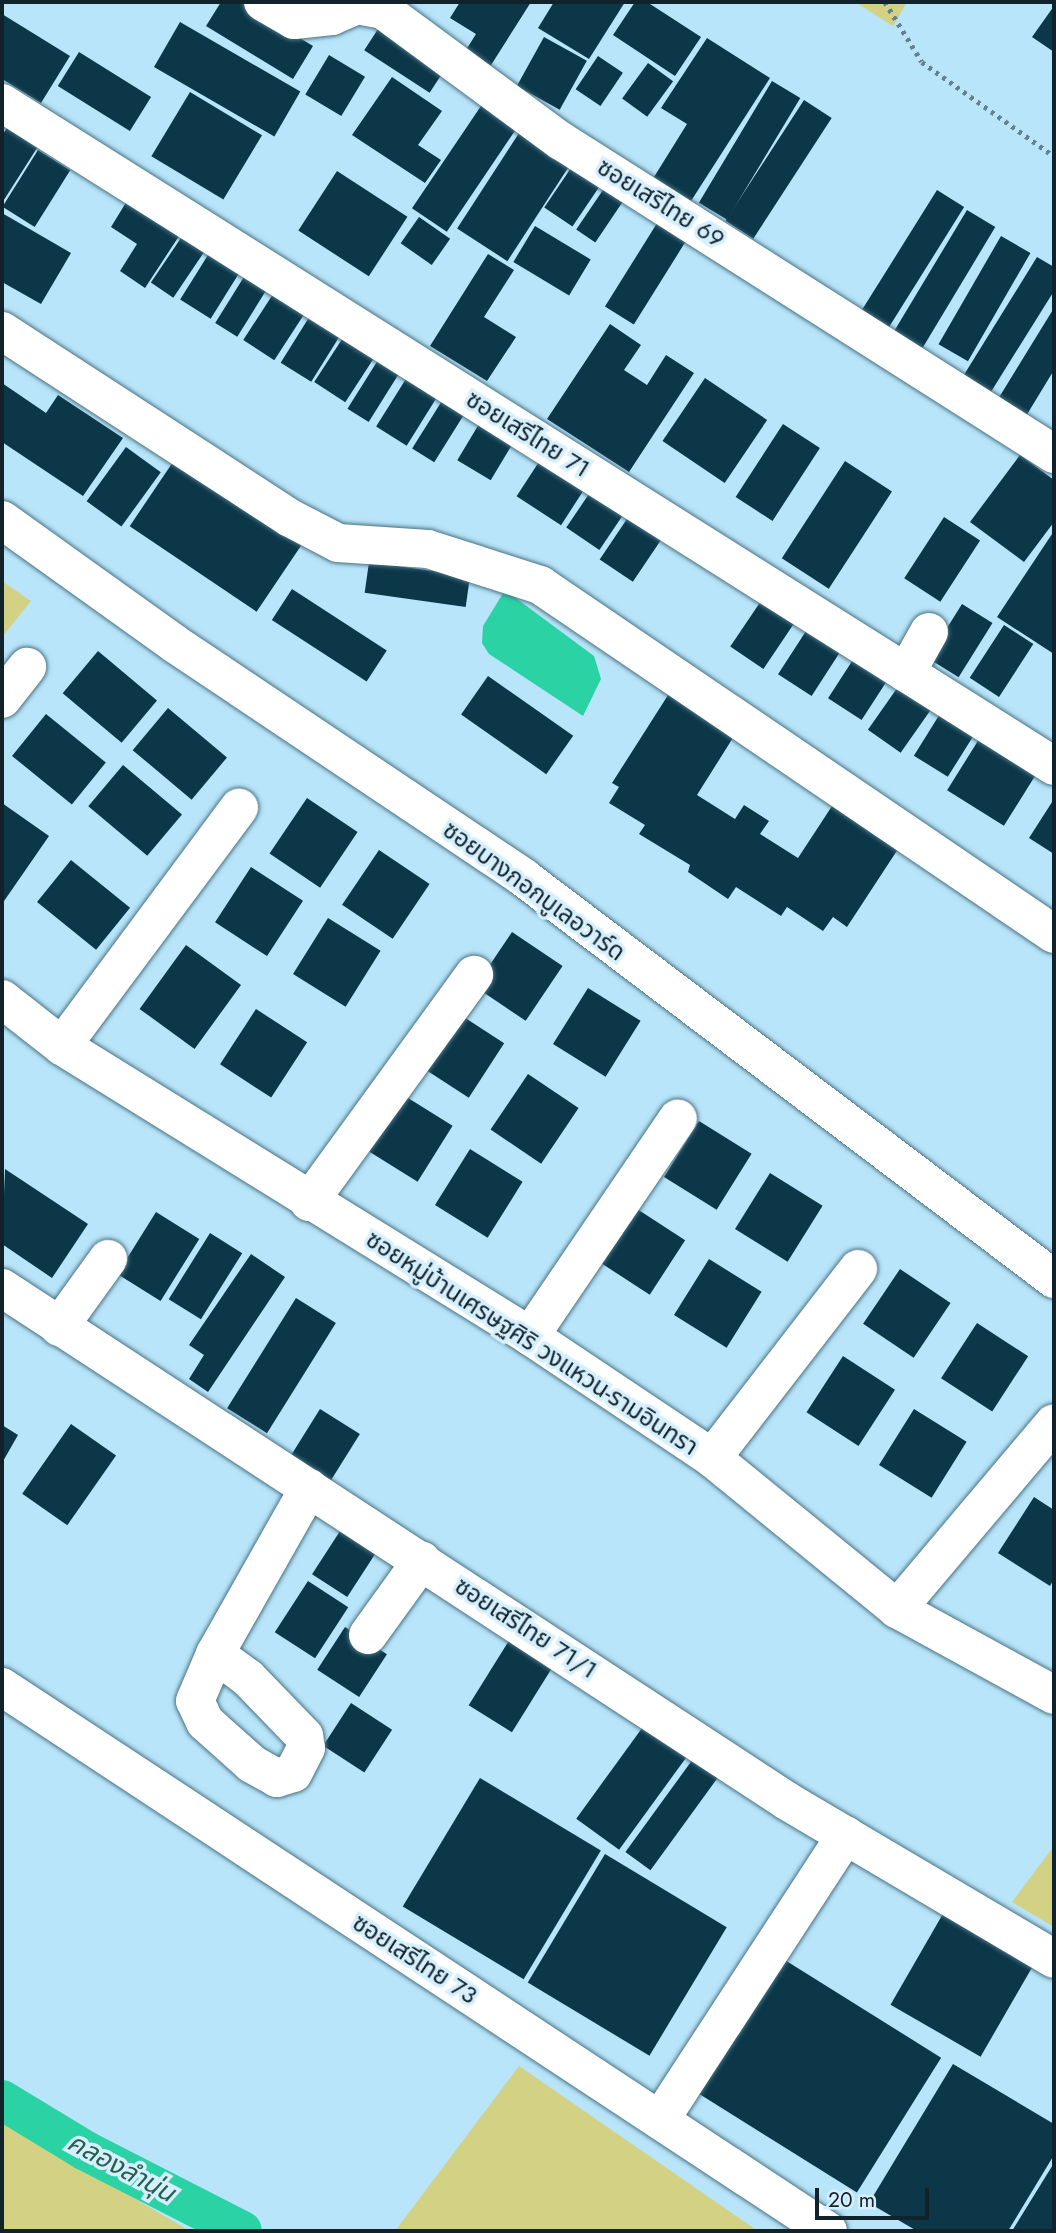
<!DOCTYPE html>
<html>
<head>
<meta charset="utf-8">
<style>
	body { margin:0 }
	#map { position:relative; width:1056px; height:2233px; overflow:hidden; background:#b9e5fa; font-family:Jost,"Noto Sans Thai",sans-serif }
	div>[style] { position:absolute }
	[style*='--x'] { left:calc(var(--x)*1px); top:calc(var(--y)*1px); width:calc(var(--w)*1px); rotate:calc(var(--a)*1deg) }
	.green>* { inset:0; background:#d2d184 }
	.water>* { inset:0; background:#2bd2a3 }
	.canal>* { height:40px; margin:-20px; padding:0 20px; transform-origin:20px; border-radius:20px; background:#2bd2a3 }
	.building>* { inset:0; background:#0c3748; transform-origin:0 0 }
	.path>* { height:4.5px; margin-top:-2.25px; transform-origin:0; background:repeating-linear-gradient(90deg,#63818f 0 3.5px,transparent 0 8.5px) }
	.roads { filter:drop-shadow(0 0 2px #497284) drop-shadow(0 0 2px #497284) }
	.minor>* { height:38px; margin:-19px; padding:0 19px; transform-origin:19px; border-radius:19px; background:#fff }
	span { translate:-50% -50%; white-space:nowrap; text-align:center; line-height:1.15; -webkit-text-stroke:7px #d5effc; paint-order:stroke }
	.street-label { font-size:24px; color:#11222a }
	.water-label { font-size:26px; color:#24604c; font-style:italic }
	.frame { position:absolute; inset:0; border:4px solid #11222a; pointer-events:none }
	.scale { position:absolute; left:815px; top:2188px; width:114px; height:32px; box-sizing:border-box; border:4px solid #11222a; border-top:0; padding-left:9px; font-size:21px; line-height:24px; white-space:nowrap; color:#11222a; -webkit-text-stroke:5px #d5effc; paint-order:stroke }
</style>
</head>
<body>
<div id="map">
	<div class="green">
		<div style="clip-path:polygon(855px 2px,907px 2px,893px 26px)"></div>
		<div style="clip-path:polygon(2px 581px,31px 601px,2px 637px)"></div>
		<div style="clip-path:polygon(1054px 1846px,1054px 1927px,1012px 1902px)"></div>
		<div style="clip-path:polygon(519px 2066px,758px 2231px,395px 2231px)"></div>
		<div style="clip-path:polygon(2px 2121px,190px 2231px,2px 2231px)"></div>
	</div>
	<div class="water">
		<div style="clip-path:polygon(505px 590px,594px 656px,601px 679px,583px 716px,489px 654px,482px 643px,483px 626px)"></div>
	</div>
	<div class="canal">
		<div style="--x:2;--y:2100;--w:98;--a:31.3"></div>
		<div style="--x:86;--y:2151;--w:175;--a:27.1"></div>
	</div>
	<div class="building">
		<div style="clip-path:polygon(221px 2px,240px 2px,313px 46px,293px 79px,206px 26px)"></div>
		<div style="clip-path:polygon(460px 2px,531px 2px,486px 73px,461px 58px,476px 34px,450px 18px)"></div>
		<div style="clip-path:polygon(554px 2px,625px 2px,589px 59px,538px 28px)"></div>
		<div style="clip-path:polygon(635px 2px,647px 2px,701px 37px,675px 76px,613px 35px)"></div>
		<div style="clip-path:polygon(1054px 6px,1054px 52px,1032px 37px)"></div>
		<div style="clip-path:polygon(2px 14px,70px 56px,41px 103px,2px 79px)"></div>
		<div style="left:180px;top:22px;width:139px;height:52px;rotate:30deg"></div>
		<div style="left:380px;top:26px;width:78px;height:29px;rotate:33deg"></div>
		<div style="left:544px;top:37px;width:49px;height:56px;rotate:29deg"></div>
		<div style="clip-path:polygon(707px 38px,770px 78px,691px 201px,654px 177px,687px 124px,661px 108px)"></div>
		<div style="left:79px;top:52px;width:85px;height:40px;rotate:32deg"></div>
		<div style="left:329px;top:55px;width:42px;height:46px;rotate:31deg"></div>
		<div style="left:598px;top:56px;width:30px;height:40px;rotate:34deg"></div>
		<div style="left:648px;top:63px;width:31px;height:44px;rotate:36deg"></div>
		<div style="clip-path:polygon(392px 77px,442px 111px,418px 145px,441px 160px,425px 183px,352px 135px)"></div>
		<div style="left:772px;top:81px;width:33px;height:142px;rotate:31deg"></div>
		<div style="left:190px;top:92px;width:84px;height:75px;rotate:31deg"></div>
		<div style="left:804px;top:100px;width:33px;height:144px;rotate:33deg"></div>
		<div style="left:483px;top:103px;width:42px;height:127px;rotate:34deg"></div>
		<div style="left:523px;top:127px;width:60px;height:121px;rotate:33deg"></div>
		<div style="clip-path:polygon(7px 128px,37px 148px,2px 203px,2px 135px)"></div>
		<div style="left:38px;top:150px;width:38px;height:67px;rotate:32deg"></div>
		<div style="left:575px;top:162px;width:34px;height:55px;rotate:34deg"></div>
		<div style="left:337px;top:171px;width:84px;height:71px;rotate:33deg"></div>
		<div style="left:607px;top:184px;width:23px;height:55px;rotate:34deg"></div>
		<div style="left:937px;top:190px;width:32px;height:144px;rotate:32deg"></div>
		<div style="clip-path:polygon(130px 196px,183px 230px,145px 288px,120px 271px,137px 244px,111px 227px)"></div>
		<div style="left:967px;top:210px;width:33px;height:143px;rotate:31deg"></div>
		<div style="clip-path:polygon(2px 213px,71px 253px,41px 304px,2px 282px)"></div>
		<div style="left:419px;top:217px;width:38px;height:32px;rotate:35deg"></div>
		<div style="left:659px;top:220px;width:34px;height:102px;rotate:32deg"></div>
		<div style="left:535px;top:226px;width:65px;height:42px;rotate:31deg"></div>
		<div style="left:185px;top:232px;width:27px;height:61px;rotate:34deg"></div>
		<div style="left:1001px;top:236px;width:34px;height:125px;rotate:30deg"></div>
		<div style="left:213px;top:247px;width:36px;height:62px;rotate:32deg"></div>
		<div style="clip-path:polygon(488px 254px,514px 270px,484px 317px,516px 337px,487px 381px,430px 346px)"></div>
		<div style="clip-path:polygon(1037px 257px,1054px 267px,1054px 291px,989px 395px,962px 378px)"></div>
		<div style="left:247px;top:272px;width:26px;height:60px;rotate:32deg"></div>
		<div style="left:277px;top:288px;width:37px;height:62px;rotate:33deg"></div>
		<div style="clip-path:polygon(1054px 308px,1054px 370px,1023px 421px,995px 404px)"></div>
		<div style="left:313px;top:311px;width:36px;height:61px;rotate:32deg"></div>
		<div style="clip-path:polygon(610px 324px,641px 345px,624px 370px,647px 385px,666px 355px,694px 373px,629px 472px,547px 419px)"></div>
		<div style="left:348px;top:330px;width:37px;height:62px;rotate:33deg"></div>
		<div style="left:383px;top:352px;width:25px;height:67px;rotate:32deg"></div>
		<div style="left:409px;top:374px;width:36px;height:62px;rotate:32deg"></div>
		<div style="left:705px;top:378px;width:75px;height:76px;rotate:34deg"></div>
		<div style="clip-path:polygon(2px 383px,46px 413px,58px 395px,123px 438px,83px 496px,2px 442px)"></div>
		<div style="left:445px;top:396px;width:26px;height:62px;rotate:32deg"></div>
		<div style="left:482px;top:419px;width:39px;height:48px;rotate:31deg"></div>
		<div style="left:783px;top:424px;width:44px;height:87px;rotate:33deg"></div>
		<div style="left:126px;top:447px;width:43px;height:67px;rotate:36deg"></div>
		<div style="left:546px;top:451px;width:53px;height:54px;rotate:33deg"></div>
		<div style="clip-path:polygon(1020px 455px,1054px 480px,1054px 522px,1024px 562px,970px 522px)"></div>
		<div style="left:175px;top:459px;width:153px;height:81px;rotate:34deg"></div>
		<div style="left:845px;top:461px;width:56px;height:116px;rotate:33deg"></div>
		<div style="left:597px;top:482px;width:40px;height:55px;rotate:34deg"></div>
		<div style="left:631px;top:513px;width:40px;height:56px;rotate:34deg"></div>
		<div style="left:944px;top:517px;width:43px;height:73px;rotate:33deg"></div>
		<div style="clip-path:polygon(1054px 531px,1054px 654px,997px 617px)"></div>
		<div style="left:369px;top:562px;width:102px;height:31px;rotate:8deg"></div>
		<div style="left:292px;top:589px;width:113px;height:37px;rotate:33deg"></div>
		<div style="left:761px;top:601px;width:40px;height:55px;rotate:34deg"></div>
		<div style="left:962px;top:604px;width:36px;height:64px;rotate:32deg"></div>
		<div style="left:1004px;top:625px;width:35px;height:63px;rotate:33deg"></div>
		<div style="left:808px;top:628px;width:40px;height:55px;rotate:33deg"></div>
		<div style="left:98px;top:651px;width:77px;height:55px;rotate:40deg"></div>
		<div style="left:858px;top:652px;width:40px;height:55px;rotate:33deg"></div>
		<div style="left:488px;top:676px;width:104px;height:47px;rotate:35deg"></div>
		<div style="left:900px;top:684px;width:40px;height:56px;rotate:35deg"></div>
		<div style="clip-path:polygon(670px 692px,736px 733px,697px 795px,735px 819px,744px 805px,769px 821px,760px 834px,798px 858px,834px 803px,900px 846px,847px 927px,833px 917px,823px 931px,787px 907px,781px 916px,736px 887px,728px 899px,688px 872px,690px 865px,639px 834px,645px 825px,609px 803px,619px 787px,612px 783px)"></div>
		<div style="left:168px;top:708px;width:77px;height:55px;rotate:40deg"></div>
		<div style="left:943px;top:709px;width:40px;height:55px;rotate:32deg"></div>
		<div style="left:46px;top:714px;width:77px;height:54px;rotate:39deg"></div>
		<div style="left:981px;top:736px;width:67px;height:64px;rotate:32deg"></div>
		<div style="left:123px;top:765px;width:77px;height:54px;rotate:40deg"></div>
		<div style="left:307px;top:798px;width:61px;height:67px;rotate:34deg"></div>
		<div style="clip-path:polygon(1054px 799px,1054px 854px,1029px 838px)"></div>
		<div style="clip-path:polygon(2px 803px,49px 836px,2px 904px)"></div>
		<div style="left:379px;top:850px;width:61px;height:66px;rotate:34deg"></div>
		<div style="left:71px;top:860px;width:76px;height:54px;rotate:39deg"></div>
		<div style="left:251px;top:867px;width:62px;height:66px;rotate:33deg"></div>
		<div style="left:328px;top:918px;width:62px;height:66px;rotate:32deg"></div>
		<div style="left:512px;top:932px;width:61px;height:66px;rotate:34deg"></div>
		<div style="left:186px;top:945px;width:68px;height:79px;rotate:36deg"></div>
		<div style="left:588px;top:988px;width:62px;height:66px;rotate:32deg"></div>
		<div style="left:256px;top:1009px;width:61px;height:66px;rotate:33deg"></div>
		<div style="left:453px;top:1010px;width:61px;height:65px;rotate:33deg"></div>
		<div style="left:528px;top:1074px;width:61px;height:67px;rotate:34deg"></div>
		<div style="left:400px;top:1093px;width:62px;height:66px;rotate:32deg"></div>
		<div style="left:699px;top:1121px;width:62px;height:66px;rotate:32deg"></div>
		<div style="left:470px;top:1149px;width:62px;height:66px;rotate:32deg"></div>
		<div style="clip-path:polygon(5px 1169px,88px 1224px,52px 1278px,2px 1244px)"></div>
		<div style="left:770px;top:1173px;width:62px;height:66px;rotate:32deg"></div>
		<div style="left:634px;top:1207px;width:61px;height:65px;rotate:33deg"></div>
		<div style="left:156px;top:1212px;width:51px;height:73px;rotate:32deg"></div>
		<div style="left:210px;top:1233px;width:38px;height:78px;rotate:32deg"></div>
		<div style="clip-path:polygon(251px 1254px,285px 1277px,208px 1392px,189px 1379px,204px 1355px,189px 1345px)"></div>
		<div style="left:709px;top:1259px;width:62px;height:66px;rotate:32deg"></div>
		<div style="left:900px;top:1269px;width:61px;height:66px;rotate:34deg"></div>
		<div style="left:296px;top:1298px;width:47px;height:130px;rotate:32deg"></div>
		<div style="left:977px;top:1323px;width:61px;height:66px;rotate:33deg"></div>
		<div style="left:843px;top:1356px;width:62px;height:67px;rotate:33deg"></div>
		<div style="left:320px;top:1409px;width:47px;height:56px;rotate:32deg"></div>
		<div style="left:914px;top:1409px;width:62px;height:66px;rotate:32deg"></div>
		<div style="left:71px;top:1424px;width:55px;height:85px;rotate:35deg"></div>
		<div style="clip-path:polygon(2px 1425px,18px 1435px,2px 1463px)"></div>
		<div style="clip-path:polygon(1034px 1497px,1054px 1510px,1054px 1579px,1050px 1586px,998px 1553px)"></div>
		<div style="left:342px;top:1528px;width:42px;height:55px;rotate:33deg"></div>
		<div style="left:308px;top:1581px;width:48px;height:61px;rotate:33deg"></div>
		<div style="left:345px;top:1627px;width:50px;height:51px;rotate:33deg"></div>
		<div style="left:510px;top:1639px;width:51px;height:78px;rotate:32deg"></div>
		<div style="left:351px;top:1703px;width:49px;height:51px;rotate:33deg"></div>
		<div style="left:645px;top:1724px;width:53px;height:117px;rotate:36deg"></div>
		<div style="left:693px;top:1759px;width:31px;height:115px;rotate:36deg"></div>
		<div style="left:480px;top:1778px;width:141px;height:150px;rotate:31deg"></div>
		<div style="left:605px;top:1854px;width:142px;height:150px;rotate:31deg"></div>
		<div style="left:944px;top:1912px;width:104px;height:107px;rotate:30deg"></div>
		<div style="left:780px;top:1957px;width:190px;height:159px;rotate:32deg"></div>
		<div style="clip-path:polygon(953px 2064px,1054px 2124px,1054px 2155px,1008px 2231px,917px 2231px,869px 2203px)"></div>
		<div style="clip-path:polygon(1054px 2163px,1054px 2231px,1012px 2231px)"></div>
	</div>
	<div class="path">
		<div style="--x:885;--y:2;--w:70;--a:58.3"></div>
		<div style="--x:922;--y:62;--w:162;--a:35.5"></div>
	</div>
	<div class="roads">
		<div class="minor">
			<div style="--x:263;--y:2;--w:36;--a:30"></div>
			<div style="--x:294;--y:20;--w:38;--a:-6"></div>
			<div style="--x:332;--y:16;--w:27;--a:-24"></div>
			<div style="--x:357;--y:5;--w:26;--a:11"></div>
			<div style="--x:383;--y:10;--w:221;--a:36.4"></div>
			<div style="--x:561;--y:141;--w:584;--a:32.41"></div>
			<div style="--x:2;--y:103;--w:1243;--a:32.22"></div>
			<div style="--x:2;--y:331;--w:343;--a:33"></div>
			<div style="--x:290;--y:518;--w:54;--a:27.5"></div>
			<div style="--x:338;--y:543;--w:90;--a:3.8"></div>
			<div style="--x:428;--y:549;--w:118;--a:17.8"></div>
			<div style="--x:540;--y:585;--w:621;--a:34.18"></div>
			<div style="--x:2;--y:520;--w:213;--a:35.6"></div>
			<div style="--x:175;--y:644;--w:420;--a:33.8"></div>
			<div style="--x:524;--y:878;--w:665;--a:37.11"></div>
			<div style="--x:906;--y:673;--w:47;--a:-60.7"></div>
			<div style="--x:2;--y:699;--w:41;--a:-52"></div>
			<div style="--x:2;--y:999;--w:76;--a:38.1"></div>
			<div style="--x:62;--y:1046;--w:551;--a:31.78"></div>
			<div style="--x:530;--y:1336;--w:219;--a:33.8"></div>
			<div style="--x:712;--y:1458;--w:239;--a:39.2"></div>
			<div style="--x:897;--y:1609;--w:179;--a:28.7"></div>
			<div style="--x:62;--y:1046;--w:297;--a:-53.4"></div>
			<div style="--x:309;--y:1202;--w:281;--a:-54"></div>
			<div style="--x:2;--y:1288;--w:938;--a:33.16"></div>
			<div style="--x:787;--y:1801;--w:310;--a:30.6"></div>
			<div style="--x:59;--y:1327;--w:84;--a:-54.2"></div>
			<div style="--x:530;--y:1336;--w:263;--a:-55.8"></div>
			<div style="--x:712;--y:1458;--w:239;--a:-52.3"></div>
			<div style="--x:897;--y:1609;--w:243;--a:-49.8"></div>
			<div style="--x:368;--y:1635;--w:92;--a:-54.2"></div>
			<div style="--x:215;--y:1654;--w:41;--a:36"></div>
			<div style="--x:248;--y:1678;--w:81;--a:46"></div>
			<div style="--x:304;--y:1736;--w:12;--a:81"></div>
			<div style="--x:306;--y:1748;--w:28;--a:117"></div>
			<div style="--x:293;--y:1773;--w:17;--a:163"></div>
			<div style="--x:277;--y:1778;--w:29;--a:-151"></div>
			<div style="--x:252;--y:1764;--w:63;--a:-138.2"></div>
			<div style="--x:205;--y:1722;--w:23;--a:-115"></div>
			<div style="--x:195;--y:1701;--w:51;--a:-66.9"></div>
			<div style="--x:215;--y:1654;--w:191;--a:-60.5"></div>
			<div style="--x:2;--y:1687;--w:989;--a:33.37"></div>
			<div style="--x:660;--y:2120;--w:340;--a:-56.9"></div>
		</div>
	</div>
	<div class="street-label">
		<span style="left:661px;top:203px;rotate:32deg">ซอยเสรีไทย 69</span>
		<span style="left:528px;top:434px;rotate:32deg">ซอยเสรีไทย 71</span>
		<span style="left:534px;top:891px;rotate:36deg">ซอยบางกอกบูเลอวาร์ด</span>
		<span style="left:532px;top:1343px;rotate:33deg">ซอยหมู่บ้านเศรษฐศิริ วงแหวน-รามอินทรา</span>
		<span style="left:526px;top:1628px;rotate:33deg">ซอยเสรีไทย 71/1</span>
		<span style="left:415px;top:1959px;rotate:33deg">ซอยเสรีไทย 73</span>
	</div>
	<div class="water-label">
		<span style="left:121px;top:2168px;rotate:28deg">คลองลำนุ่น</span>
	</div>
	<div class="frame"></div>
	<div class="scale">20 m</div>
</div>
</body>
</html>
